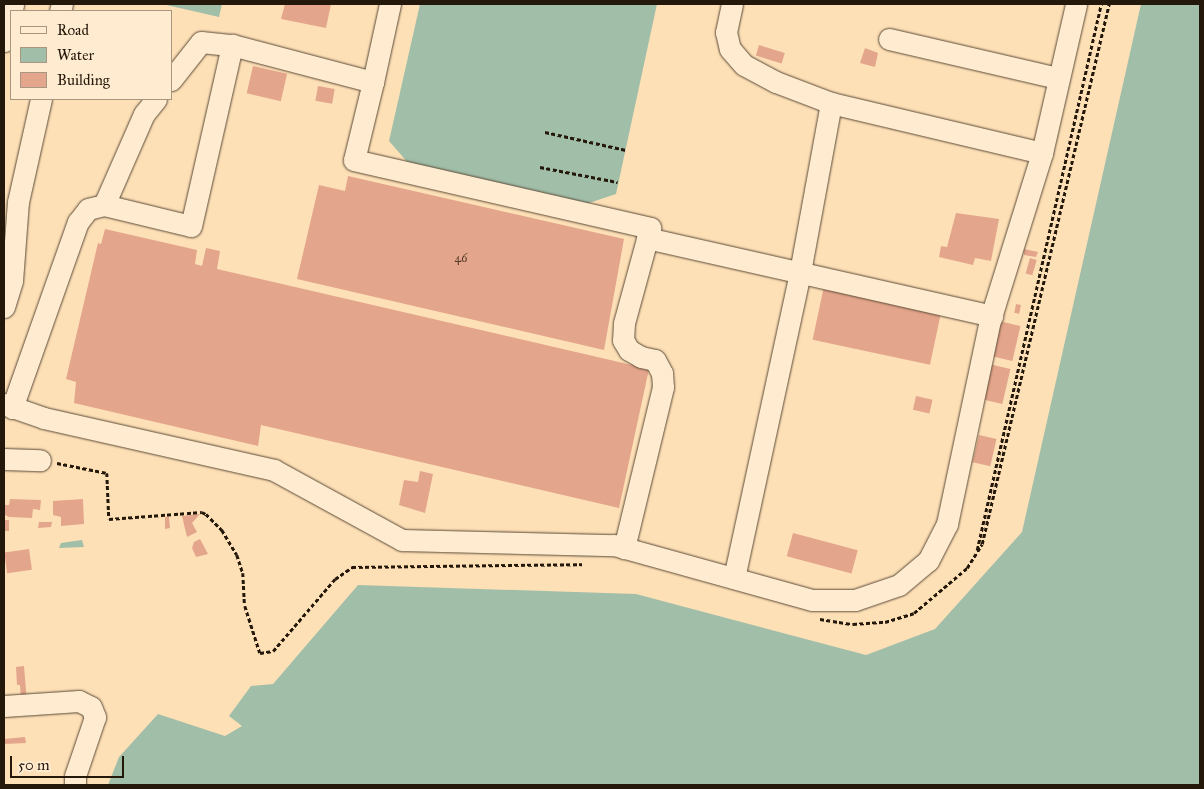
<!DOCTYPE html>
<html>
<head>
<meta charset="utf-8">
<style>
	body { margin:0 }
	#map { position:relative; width:1204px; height:789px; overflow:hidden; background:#fee0b7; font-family:"IM FELL Great Primer",serif }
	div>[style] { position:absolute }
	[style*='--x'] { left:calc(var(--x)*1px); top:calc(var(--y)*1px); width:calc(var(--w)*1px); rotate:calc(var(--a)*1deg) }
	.water>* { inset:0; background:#a1bea9 }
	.building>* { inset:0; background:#e3a58b; transform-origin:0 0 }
	.path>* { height:2.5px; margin-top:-1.25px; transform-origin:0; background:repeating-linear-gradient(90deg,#24180b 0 4px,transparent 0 6.5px) }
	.roads { filter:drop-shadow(0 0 1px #5a4a36) drop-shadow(0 0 1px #5a4a36) }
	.minor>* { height:21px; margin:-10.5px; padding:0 10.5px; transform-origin:10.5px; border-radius:10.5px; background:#feebd0 }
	span { translate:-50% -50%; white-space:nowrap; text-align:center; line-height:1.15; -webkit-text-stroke:4.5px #feebd0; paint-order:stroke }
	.number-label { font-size:12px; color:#543b2b }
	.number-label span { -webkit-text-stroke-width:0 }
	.frame { position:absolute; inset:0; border:5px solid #24180b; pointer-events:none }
	.legend { position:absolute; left:10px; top:10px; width:162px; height:90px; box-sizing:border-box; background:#feebd0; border:1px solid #a79781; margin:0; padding:6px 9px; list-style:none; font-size:15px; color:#24180b }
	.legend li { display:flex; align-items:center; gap:10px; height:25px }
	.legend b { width:25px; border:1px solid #a79781 }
	.scale { position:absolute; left:10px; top:756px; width:114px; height:22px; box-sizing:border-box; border:2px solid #24180b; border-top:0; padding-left:6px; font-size:15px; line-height:18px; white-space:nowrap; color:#24180b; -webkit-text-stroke:4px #feebd0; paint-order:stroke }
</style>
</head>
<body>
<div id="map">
	<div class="water">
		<div style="clip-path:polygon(162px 4px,222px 4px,219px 17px)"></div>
		<div style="clip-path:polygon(420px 4px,657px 4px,616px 194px,583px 205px,409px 164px,389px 141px)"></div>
		<div style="clip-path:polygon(1141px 4px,1200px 4px,1200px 785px,108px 785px,119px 757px,158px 714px,225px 736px,242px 726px,229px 716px,251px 686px,273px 684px,358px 585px,636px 594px,866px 655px,935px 629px,1022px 532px)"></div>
		<div style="clip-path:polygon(82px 540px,84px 547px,59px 548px,61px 543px)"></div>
	</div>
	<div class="building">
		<div style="clip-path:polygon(285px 4px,331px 4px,326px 28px,281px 19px)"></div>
		<div style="left:759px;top:45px;width:27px;height:11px;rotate:17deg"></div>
		<div style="clip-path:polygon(865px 48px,878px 53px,875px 67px,860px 63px)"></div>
		<div style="left:253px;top:66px;width:35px;height:28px;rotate:13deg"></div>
		<div style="left:318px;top:86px;width:17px;height:15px;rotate:10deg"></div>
		<div style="clip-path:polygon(348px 176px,624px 239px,604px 350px,297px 279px,319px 185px,345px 191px)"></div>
		<div style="clip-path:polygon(956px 213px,999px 219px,991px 261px,975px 258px,973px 265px,939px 257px,941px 246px,947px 247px)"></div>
		<div style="clip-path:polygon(105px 229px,197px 250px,195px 264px,202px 266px,206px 248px,220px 251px,217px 269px,649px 369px,619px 508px,261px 425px,258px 446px,74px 403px,76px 382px,66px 379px,98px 243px,101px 244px)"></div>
		<div style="clip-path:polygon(1024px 249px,1038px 252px,1036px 257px,1024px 255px)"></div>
		<div style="left:1030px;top:258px;width:7px;height:16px;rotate:16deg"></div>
		<div style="left:824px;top:286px;width:120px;height:55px;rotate:12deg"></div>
		<div style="left:1016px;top:304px;width:5px;height:9px;rotate:11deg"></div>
		<div style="left:999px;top:321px;width:22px;height:36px;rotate:13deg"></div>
		<div style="left:989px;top:364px;width:22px;height:36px;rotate:13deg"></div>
		<div style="left:916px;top:396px;width:17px;height:14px;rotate:13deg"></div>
		<div style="left:979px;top:435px;width:18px;height:28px;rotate:13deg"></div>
		<div style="clip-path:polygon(420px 471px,433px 474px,425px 513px,399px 505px,404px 480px,418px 482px)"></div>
		<div style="clip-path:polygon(10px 499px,41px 500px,40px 510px,33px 509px,32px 518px,9px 517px,5px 515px,5px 505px,9px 505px)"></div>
		<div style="clip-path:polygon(83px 499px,84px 524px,61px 526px,61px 517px,53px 515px,53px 501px)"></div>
		<div style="clip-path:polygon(200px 514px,192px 523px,197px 532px,187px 537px,182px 516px)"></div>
		<div style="clip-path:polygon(165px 517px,169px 517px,170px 528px,165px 529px)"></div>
		<div style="left:4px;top:520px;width:5px;height:11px"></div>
		<div style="clip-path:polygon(39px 522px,52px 522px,51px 527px,38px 528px)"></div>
		<div style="left:793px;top:533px;width:67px;height:24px;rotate:15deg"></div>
		<div style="clip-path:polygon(200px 539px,208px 554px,196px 557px,192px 548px,194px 542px)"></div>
		<div style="left:29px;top:549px;width:21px;height:25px;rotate:82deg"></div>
		<div style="clip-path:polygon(24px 666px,27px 703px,21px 698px,20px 685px,17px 685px,16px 667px)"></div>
		<div style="clip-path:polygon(25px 737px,26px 743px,4px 744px,4px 739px)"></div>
	</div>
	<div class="path">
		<div style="--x:545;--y:132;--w:83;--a:12.5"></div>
		<div style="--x:540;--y:167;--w:79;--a:10.9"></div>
		<div style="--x:57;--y:463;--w:51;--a:11.3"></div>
		<div style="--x:107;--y:473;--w:46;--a:87.5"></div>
		<div style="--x:109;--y:519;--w:93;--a:-4.3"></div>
		<div style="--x:202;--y:512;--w:4;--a:27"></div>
		<div style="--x:206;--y:514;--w:23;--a:45"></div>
		<div style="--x:222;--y:530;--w:29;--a:59"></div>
		<div style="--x:237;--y:555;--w:19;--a:72"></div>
		<div style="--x:243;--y:573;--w:33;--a:87"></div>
		<div style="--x:245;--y:606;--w:49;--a:72.3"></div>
		<div style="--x:260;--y:653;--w:13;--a:-9"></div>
		<div style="--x:273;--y:651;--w:95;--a:-49.3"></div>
		<div style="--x:335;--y:579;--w:21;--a:-35"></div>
		<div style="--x:352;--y:567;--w:230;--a:-0.7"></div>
		<div style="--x:977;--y:550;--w:560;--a:-77.2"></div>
		<div style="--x:820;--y:619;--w:33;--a:9"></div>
		<div style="--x:853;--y:624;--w:32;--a:-4"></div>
		<div style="--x:885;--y:622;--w:30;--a:-17"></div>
		<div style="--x:914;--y:613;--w:70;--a:-40.3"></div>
		<div style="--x:967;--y:568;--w:28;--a:-58"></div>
		<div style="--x:982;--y:544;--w:555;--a:-76.77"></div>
	</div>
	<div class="roads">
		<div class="minor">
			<div style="--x:732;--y:4;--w:29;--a:102"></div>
			<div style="--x:726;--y:32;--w:17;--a:77"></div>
			<div style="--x:730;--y:49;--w:21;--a:49"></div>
			<div style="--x:744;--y:65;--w:36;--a:28"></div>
			<div style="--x:776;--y:82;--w:59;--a:20.9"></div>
			<div style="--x:831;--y:103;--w:217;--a:13.3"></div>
			<div style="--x:60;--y:11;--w:7;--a:-74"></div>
			<div style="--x:889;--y:39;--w:173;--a:13"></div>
			<div style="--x:4;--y:41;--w:38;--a:-76"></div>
			<div style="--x:171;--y:80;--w:48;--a:-51.7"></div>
			<div style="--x:201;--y:42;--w:31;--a:6"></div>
			<div style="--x:373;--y:82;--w:80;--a:103.7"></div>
			<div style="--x:354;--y:160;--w:304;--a:12.9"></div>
			<div style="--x:650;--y:228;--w:98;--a:105.3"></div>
			<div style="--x:624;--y:323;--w:17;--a:93"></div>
			<div style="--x:623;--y:340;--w:12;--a:59"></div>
			<div style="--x:629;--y:350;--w:14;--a:30"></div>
			<div style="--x:641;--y:357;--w:14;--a:12"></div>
			<div style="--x:655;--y:360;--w:15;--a:62"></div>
			<div style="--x:662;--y:373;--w:14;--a:86"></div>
			<div style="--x:663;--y:387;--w:166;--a:103.6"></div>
			<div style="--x:104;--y:205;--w:99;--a:-66.3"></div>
			<div style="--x:144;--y:114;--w:19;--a:-51"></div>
			<div style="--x:647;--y:238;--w:354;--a:12.7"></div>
			<div style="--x:4;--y:307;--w:27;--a:-73"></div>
			<div style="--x:12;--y:281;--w:79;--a:-85.7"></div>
			<div style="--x:18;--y:202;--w:106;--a:-77.4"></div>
			<div style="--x:4;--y:404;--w:42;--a:19.3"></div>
			<div style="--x:44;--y:418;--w:236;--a:12.7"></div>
			<div style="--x:274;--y:470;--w:146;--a:28.7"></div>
			<div style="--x:402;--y:540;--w:212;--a:1.4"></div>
			<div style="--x:614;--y:545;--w:205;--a:15.5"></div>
			<div style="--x:812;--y:600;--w:43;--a:0"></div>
			<div style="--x:855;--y:600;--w:46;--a:-18.8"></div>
			<div style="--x:899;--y:585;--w:38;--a:-40"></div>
			<div style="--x:928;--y:561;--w:42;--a:-62.8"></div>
			<div style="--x:947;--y:524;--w:208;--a:-78.1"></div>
			<div style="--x:990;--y:320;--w:175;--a:-72.7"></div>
			<div style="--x:1042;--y:153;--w:153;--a:-77.1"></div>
			<div style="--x:12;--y:408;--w:197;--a:-70.5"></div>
			<div style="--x:78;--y:222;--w:16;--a:-52"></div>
			<div style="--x:88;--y:209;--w:16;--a:-14"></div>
			<div style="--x:104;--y:205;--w:89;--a:13.6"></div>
			<div style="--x:191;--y:226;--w:186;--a:-77.2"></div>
			<div style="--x:232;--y:45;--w:146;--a:14.7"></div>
			<div style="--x:373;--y:82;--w:80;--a:-77.7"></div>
			<div style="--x:4;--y:459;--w:36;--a:2"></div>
			<div style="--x:734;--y:578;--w:313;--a:-77.8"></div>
			<div style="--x:800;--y:272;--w:172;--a:-79.6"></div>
			<div style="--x:4;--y:706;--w:75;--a:-3.8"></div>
			<div style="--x:79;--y:701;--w:13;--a:27"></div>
			<div style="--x:91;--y:707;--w:11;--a:68"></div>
			<div style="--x:95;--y:717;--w:62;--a:108.7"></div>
			<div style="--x:75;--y:776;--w:9;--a:90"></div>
		</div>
	</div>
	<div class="number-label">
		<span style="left:461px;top:259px">46</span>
	</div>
	<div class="frame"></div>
	<ul class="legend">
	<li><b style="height:6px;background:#feebd0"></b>Road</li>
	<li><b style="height:14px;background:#a1bea9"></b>Water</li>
	<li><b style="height:14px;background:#e3a58b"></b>Building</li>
	</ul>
	<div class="scale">50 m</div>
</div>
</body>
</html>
